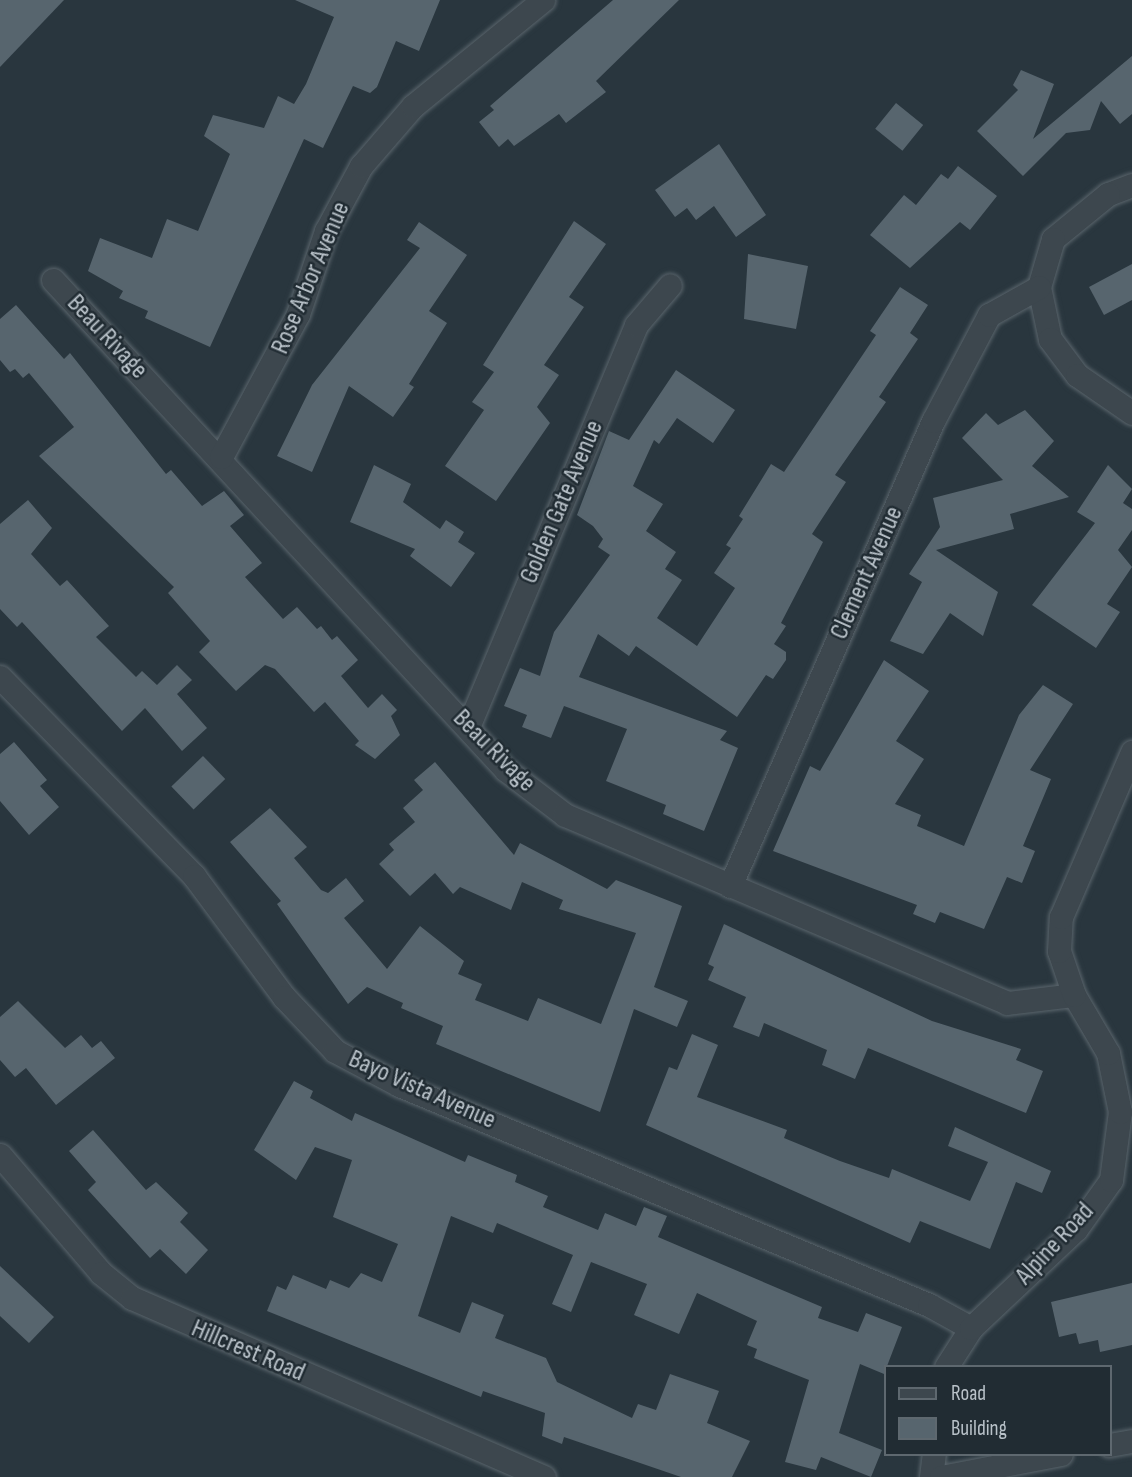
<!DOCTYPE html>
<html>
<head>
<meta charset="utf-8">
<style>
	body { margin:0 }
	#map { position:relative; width:1132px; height:1477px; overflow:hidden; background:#29363e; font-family:"Sofia Sans Condensed",sans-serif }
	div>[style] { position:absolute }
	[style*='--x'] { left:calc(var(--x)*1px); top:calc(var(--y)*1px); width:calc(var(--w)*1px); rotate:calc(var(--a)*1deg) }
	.building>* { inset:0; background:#57656e; transform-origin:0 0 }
	.roads { filter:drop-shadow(0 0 2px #5a656c) drop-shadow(0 0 2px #5a656c) }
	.minor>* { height:23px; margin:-11.5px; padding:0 11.5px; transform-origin:11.5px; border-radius:11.5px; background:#3d474e }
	span { translate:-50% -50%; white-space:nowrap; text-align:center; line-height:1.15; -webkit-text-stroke:5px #212c33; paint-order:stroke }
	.street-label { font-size:26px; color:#b9c2c9 }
	.legend { position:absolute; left:884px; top:1365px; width:228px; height:91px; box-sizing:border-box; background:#212c33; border:2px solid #5e686f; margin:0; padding:9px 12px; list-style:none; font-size:21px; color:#b9c2c9 }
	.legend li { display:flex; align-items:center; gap:14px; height:35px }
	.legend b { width:35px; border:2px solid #5e686f }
</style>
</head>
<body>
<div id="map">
	<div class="building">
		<div style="clip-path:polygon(0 0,64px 0,0 67px)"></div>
		<div style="clip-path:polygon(295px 0,440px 0,419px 51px,396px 41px,377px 87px,370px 93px,353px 86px,323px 148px,304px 139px,210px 347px,145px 318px,148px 311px,119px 298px,123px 291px,88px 271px,100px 238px,152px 258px,167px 219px,198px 231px,230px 154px,204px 136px,213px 115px,264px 128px,278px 96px,294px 104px,306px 84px,334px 17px)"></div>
		<div style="clip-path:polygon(613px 0,679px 0,596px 81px,606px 92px,566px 123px,559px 114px,514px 146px,508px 139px,499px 147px,479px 122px,494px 110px,490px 106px)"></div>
		<div style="clip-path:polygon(1132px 56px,1132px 114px,1120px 124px,1101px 101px,1090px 130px,1066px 133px,1023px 176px,977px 131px,1018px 90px,1013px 85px,1021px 70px,1054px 84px,1033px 139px)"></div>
		<div style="left:896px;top:103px;width:35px;height:33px;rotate:39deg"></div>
		<div style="clip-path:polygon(719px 144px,766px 215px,736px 237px,714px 206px,696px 220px,687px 208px,675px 217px,655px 190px)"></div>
		<div style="clip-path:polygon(958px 166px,997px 196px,970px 230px,960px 222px,910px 268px,870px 235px,904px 195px,916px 205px,941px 174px,948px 179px)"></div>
		<div style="clip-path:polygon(574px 221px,606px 244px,569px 297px,584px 307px,544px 365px,559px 375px,537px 407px,550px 423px,496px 501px,445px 466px,484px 410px,472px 402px,494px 372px,483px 365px)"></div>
		<div style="clip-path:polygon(419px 222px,467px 255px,429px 311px,447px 323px,409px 384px,414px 387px,393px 417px,349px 386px,312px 472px,277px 456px,312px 385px,420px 248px,407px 240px)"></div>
		<div style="clip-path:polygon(748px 254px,808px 266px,796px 329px,744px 319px)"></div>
		<div style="clip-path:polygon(1132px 264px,1132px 300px,1104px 315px,1089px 287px)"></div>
		<div style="clip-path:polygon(900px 287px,928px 305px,910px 333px,918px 339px,879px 397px,886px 402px,835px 475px,846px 482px,812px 534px,823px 542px,781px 623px,786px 626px,774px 644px,786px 652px,786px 660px,773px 679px,766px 675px,737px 717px,636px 646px,629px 656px,598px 634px,579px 677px,727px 731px,720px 740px,738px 748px,704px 831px,663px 814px,666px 805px,606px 781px,627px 729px,564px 706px,551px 738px,522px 727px,527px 715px,504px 706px,520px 668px,540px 676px,554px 632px,610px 555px,598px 547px,603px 539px,593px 526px,577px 515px,609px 431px,629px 440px,676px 370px,735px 410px,713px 443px,677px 418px,659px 444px,654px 440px,633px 486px,663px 504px,646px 531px,676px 552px,665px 569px,682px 580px,657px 618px,697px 646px,735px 588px,714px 573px,731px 548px,726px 545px,743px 519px,739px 516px,771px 464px,784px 472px,876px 335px,870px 331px)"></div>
		<div style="clip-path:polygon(16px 305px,64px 359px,70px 353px,166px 474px,171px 470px,202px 506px,224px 491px,244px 515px,230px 526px,262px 563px,245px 577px,283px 619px,297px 607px,317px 629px,321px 626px,332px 640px,337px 636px,358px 660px,341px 676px,368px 708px,382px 694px,397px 710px,391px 716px,400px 735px,375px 759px,355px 745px,359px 741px,325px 702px,314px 712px,275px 669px,265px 665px,236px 691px,199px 652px,210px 641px,168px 593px,174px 587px,39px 456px,74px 427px,29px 373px,23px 378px,15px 369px,10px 372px,0 360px,0 319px)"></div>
		<div style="clip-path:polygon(1025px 410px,1054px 441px,1032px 466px,1069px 497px,1010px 514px,1014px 529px,936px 550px,998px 592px,983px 636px,950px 613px,923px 654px,890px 641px,922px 582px,909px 574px,940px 527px,933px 498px,1003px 480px,962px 438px,986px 413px,998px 425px)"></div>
		<div style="clip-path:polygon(374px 465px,411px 484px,403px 502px,440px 529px,446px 520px,464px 532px,458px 542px,475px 553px,451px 587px,410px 556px,415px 549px,350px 522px)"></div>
		<div style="clip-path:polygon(1108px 465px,1132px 489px,1123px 503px,1132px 509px,1132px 530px,1118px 550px,1132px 567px,1107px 604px,1120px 612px,1096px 648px,1032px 605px,1095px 523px,1077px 512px)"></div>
		<div style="clip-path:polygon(28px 500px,52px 528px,31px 554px,60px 586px,67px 580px,109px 626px,96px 637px,136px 677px,142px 671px,157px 685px,177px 665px,192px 680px,177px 694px,207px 728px,182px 751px,145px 708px,122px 731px,22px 622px,17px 627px,0 609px,0 524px)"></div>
		<div style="clip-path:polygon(884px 660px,929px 691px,896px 741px,924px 759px,895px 804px,921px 815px,917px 826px,964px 846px,1019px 715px,1043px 685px,1073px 704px,1030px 770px,1051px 779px,1023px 846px,1035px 851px,1022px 883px,1007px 877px,984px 929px,940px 912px,935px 923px,913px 914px,917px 905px,773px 851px,810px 766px,820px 771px)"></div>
		<div style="clip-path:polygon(14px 742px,47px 780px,40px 786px,59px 807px,29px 835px,0 801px,0 754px)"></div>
		<div style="left:203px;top:756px;width:32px;height:44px;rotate:46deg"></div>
		<div style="clip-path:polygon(435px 762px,514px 855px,520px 843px,607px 889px,616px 880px,682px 906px,654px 987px,688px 1001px,677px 1027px,634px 1009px,600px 1112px,436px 1044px,443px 1026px,401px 1008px,403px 1003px,367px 987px,348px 1004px,277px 904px,281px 901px,230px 842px,270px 808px,307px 847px,294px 858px,321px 890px,328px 893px,346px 878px,364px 901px,344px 918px,387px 969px,420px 926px,464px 961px,458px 974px,482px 984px,475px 1000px,528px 1021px,538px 998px,601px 1024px,636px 933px,559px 909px,563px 900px,522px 882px,511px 910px,460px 887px,453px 894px,435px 873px,410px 896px,379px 864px,394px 850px,389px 844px,415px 822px,403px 808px,423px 790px,414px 780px)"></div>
		<div style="clip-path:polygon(724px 924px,932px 1021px,1021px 1049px,1016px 1060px,1043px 1071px,1026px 1113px,868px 1048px,855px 1079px,822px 1065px,827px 1050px,764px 1023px,759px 1037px,733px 1027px,746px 997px,708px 980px,714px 967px,708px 964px)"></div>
		<div style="clip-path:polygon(18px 1001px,65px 1048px,81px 1035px,92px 1048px,101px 1041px,115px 1058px,56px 1105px,26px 1068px,15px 1077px,0 1060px,0 1017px)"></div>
		<div style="clip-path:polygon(692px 1034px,718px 1045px,697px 1097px,787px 1130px,784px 1138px,840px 1161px,889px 1178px,892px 1169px,970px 1201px,988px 1162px,948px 1146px,955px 1127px,1051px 1171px,1042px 1193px,1016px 1182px,990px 1249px,920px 1221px,910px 1243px,646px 1125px,669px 1067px,677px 1070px)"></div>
		<div style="clip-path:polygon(294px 1081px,313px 1091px,310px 1098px,352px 1121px,355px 1113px,465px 1162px,468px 1155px,517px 1175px,515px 1182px,548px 1196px,543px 1207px,598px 1230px,605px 1213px,636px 1226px,644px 1207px,667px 1216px,658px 1237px,822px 1307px,818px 1318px,858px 1332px,866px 1313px,902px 1327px,884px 1374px,860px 1364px,839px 1433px,882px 1450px,871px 1477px,821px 1457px,816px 1470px,785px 1462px,809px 1380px,754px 1358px,757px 1349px,747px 1345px,757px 1321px,697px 1293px,679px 1334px,634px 1315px,647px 1284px,591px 1262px,571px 1312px,552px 1304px,573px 1255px,497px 1223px,493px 1233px,451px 1216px,418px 1316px,460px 1333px,472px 1302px,504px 1315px,495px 1338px,546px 1358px,557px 1382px,632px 1418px,638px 1404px,656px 1410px,670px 1374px,719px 1391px,707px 1423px,750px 1441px,732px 1477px,681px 1477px,564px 1437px,562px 1444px,542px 1436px,545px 1413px,483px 1391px,481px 1397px,267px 1311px,277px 1286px,286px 1290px,293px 1275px,326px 1289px,330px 1280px,349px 1288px,361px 1273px,382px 1282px,398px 1244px,333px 1217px,352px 1160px,315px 1147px,296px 1180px,254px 1150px)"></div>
		<div style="clip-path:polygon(93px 1130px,146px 1190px,156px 1182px,188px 1213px,180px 1222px,208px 1250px,186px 1274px,160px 1249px,150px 1258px,88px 1190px,96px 1182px,69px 1151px)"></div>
		<div style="clip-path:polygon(0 1266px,54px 1317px,29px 1343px,0 1316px)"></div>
		<div style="clip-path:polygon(1132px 1283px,1132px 1345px,1100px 1352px,1098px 1340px,1079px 1344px,1076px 1333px,1059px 1337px,1051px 1302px)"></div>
	</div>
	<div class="roads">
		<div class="minor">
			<div style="--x:1132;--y:185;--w:26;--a:159"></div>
			<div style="--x:1108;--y:194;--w:71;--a:140.7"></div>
			<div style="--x:1053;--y:239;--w:50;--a:106.3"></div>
			<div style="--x:1039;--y:287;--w:53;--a:78.1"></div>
			<div style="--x:1050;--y:339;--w:45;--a:53.1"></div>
			<div style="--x:1077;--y:375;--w:67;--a:34.6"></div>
			<div style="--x:53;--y:280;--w:667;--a:47.25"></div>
			<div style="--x:506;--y:770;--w:74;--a:37.3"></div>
			<div style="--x:565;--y:815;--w:480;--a:23"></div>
			<div style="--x:1007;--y:1003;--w:67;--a:-6.8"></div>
			<div style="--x:221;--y:457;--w:162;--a:-61.7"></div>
			<div style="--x:298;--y:314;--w:88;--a:-71.4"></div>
			<div style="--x:326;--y:231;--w:74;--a:-61.7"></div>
			<div style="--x:361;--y:166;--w:79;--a:-49.1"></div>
			<div style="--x:413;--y:106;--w:168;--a:-39.2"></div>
			<div style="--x:0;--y:677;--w:278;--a:45.7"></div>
			<div style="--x:194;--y:876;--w:151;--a:53.4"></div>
			<div style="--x:284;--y:997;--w:74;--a:46.6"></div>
			<div style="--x:335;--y:1051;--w:72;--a:28"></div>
			<div style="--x:399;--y:1085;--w:574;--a:22.54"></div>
			<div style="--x:929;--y:1305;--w:48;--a:28.7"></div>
			<div style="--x:468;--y:727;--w:436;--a:-67.3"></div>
			<div style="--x:636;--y:325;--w:52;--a:-49.6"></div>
			<div style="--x:730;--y:886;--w:507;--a:-66.42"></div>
			<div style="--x:933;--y:421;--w:120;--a:-62.2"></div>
			<div style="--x:989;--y:315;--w:57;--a:-29.2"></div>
			<div style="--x:0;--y:1155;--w:155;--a:49.4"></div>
			<div style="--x:101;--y:1273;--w:40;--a:39"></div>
			<div style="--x:132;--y:1298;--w:449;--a:23.5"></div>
			<div style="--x:946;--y:1367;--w:46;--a:-57.3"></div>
			<div style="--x:971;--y:1328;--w:144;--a:-43.3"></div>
			<div style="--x:1076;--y:1229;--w:60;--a:-54.5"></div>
			<div style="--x:1111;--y:1180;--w:69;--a:-82.5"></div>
			<div style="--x:1120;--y:1112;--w:60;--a:-101.5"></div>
			<div style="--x:1108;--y:1053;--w:67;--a:-120.4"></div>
			<div style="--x:1074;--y:995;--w:46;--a:-108.8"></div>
			<div style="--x:1059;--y:951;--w:34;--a:-87"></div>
			<div style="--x:1061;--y:917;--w:180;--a:-66.7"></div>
			<div style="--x:1109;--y:1445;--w:23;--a:-10"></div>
			<div style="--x:931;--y:1477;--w:23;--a:-83"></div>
			<div style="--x:941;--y:1477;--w:122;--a:-10.9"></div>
		</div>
	</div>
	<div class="street-label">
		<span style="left:311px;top:278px;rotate:-67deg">Rose Arbor Avenue</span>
		<span style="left:107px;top:337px;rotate:47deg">Beau Rivage</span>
		<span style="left:562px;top:502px;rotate:-67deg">Golden Gate Avenue</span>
		<span style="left:867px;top:573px;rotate:-66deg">Clement Avenue</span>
		<span style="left:494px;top:751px;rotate:45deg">Beau Rivage</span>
		<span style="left:422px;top:1090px;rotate:24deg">Bayo Vista Avenue</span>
		<span style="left:1055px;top:1244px;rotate:-47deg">Alpine Road</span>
		<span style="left:248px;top:1351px;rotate:23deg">Hillcrest Road</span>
	</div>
	<ul class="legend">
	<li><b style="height:9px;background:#3d474e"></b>Road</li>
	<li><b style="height:19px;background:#57656e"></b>Building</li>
	</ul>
</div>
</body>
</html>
